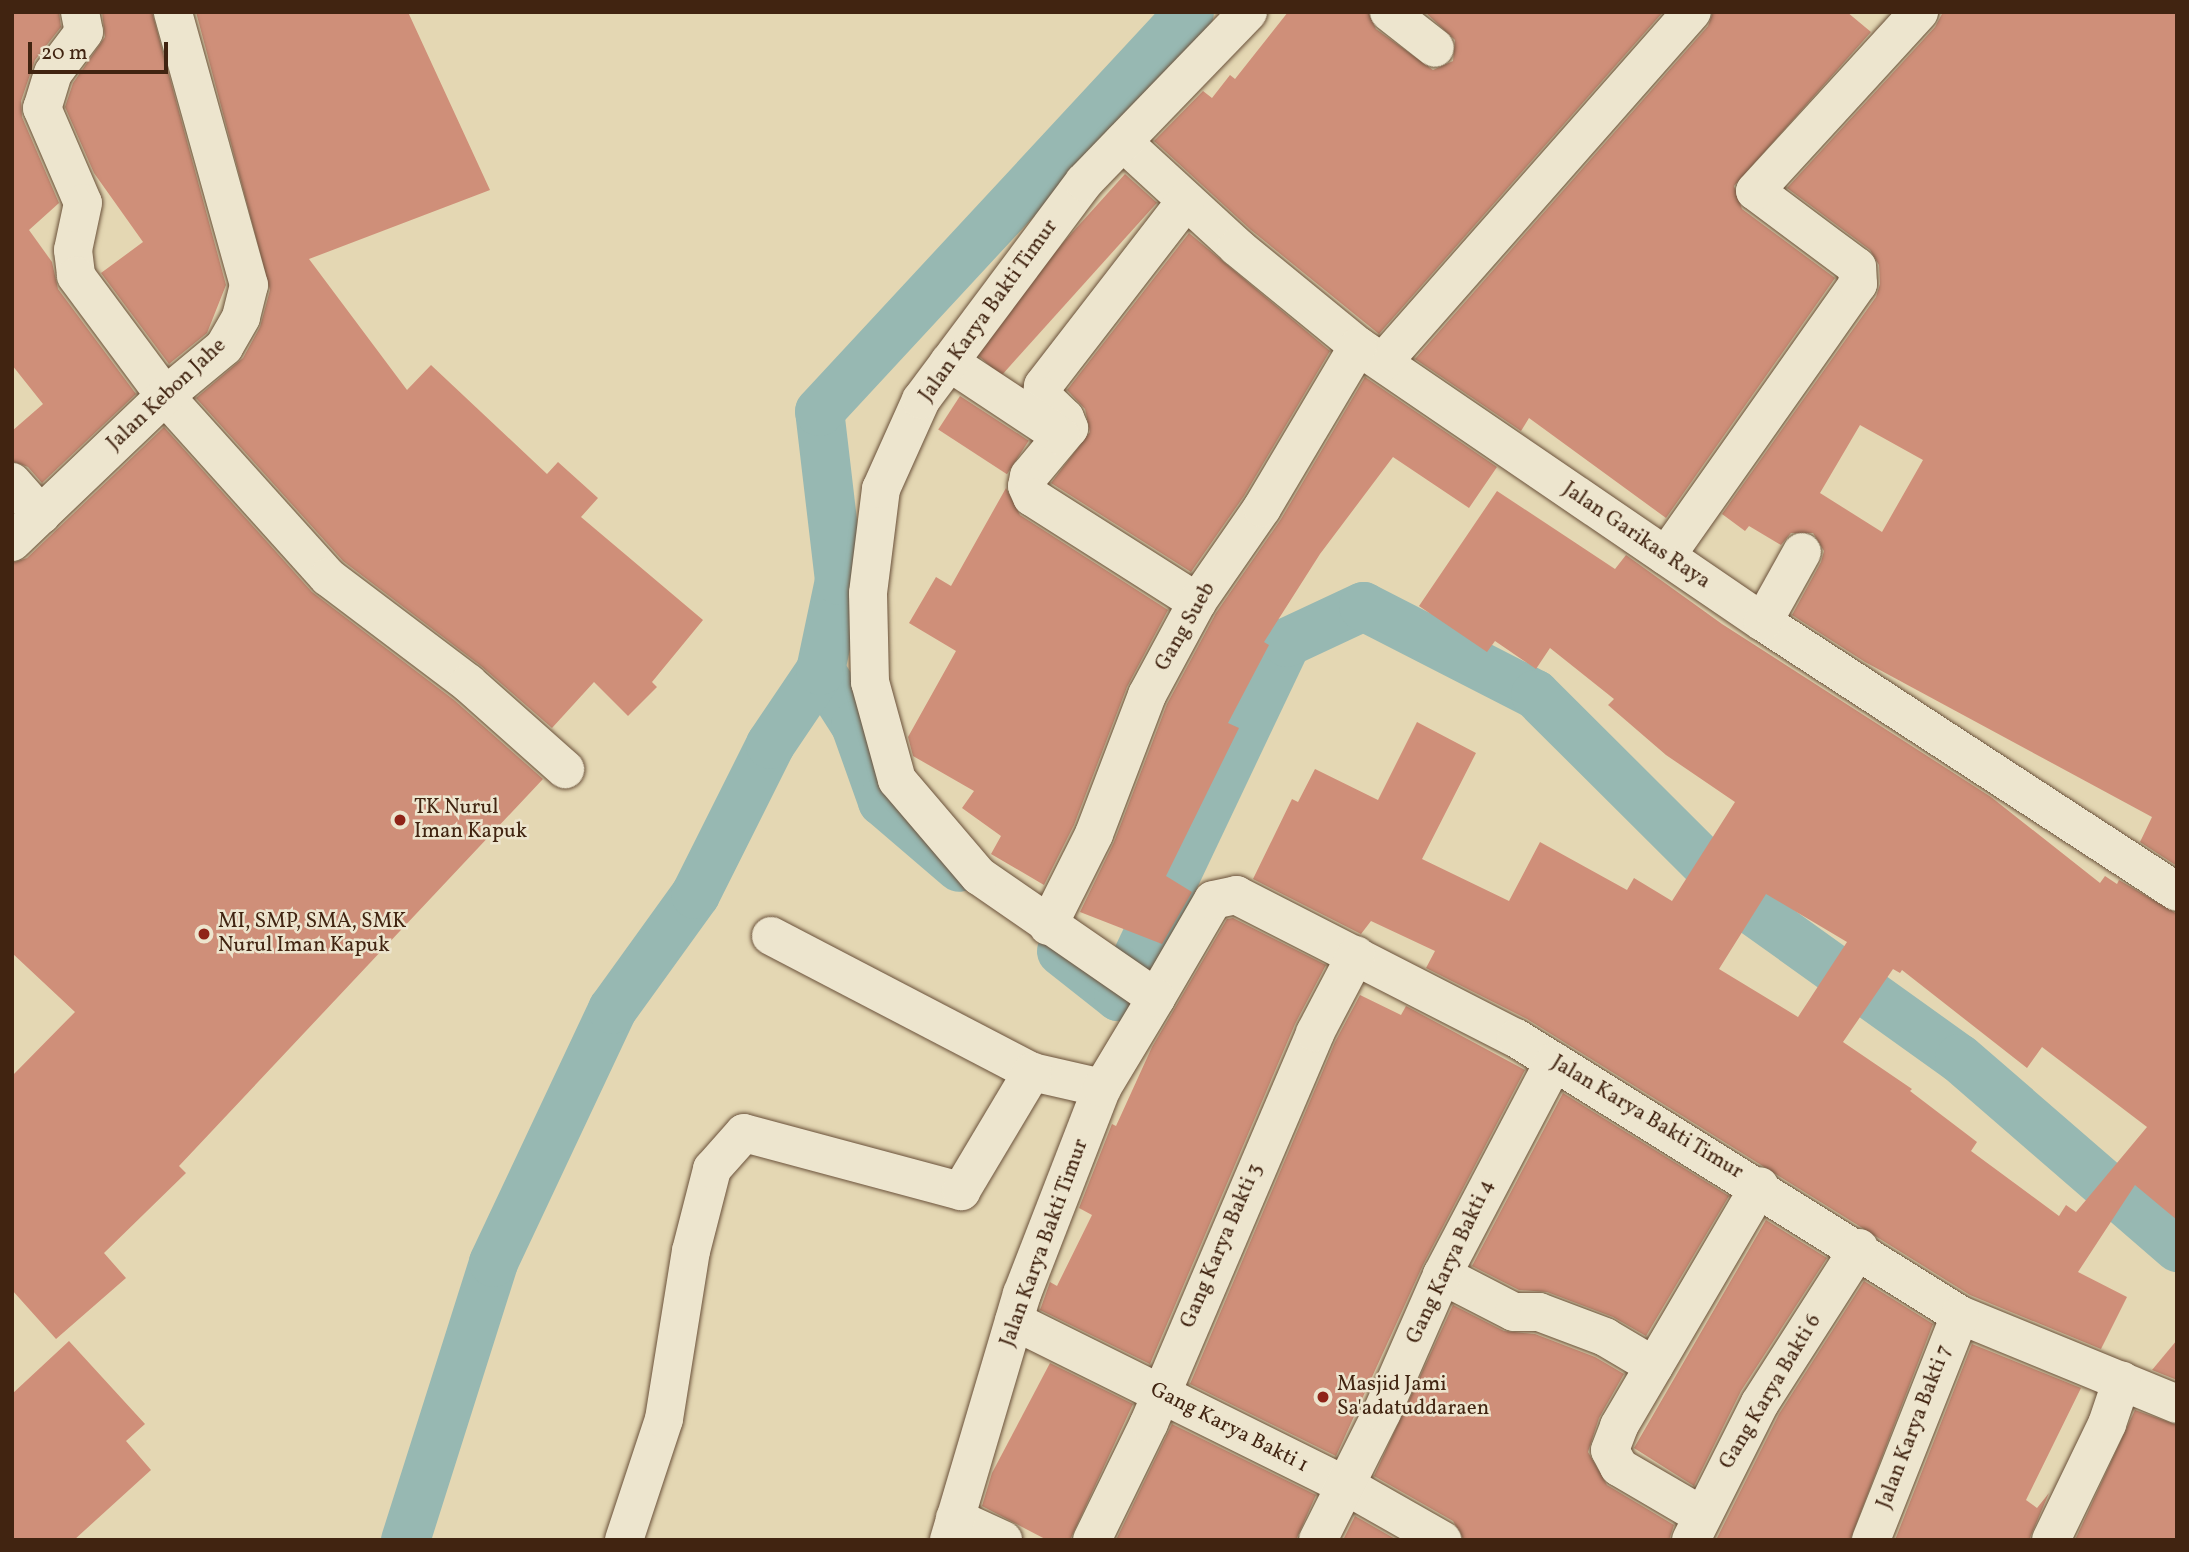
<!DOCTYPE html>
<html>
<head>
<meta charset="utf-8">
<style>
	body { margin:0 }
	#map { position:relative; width:2189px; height:1552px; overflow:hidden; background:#e4d7b3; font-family:Vollkorn,serif }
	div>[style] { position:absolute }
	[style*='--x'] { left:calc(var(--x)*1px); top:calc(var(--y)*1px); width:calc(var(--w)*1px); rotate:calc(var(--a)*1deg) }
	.canal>* { height:49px; margin:-24.5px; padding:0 24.5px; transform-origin:24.5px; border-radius:24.5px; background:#97b8b2 }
	.building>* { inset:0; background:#cf8f79; transform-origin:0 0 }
	.roads { filter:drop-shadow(0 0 2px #6a513a) drop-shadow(0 0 2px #6a513a) }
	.minor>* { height:38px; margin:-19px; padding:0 19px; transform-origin:19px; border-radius:19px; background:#ede5ce }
	.dots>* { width:19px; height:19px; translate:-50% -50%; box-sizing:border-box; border:4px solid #ede5ce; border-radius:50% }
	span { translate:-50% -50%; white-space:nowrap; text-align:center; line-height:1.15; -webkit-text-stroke:5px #ede5ce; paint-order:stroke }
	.street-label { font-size:21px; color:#412411 }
	.poi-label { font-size:21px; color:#412411 }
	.left { translate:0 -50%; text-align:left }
	.frame { position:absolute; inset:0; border:14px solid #412411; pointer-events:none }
	.scale { position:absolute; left:28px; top:42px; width:140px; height:32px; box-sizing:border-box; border:4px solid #412411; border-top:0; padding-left:9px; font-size:21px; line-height:24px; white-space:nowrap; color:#412411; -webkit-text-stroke:5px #ede5ce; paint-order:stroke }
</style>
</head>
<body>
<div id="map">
	<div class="canal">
		<div style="--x:820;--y:670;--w:65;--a:57.5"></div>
		<div style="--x:855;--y:725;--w:81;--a:70.4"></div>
		<div style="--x:882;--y:801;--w:101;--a:40.6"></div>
		<div style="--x:1061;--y:951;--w:73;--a:38.3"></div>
		<div style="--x:1118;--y:996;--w:392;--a:-64.6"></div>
		<div style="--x:1286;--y:642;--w:85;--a:-25.1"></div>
		<div style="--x:1363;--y:606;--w:193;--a:27.1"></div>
		<div style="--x:1535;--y:694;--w:306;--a:44.9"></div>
		<div style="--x:1752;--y:910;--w:254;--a:35.6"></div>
		<div style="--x:1959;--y:1058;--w:289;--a:40.9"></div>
		<div style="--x:405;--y:1540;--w:292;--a:-72.4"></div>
		<div style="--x:493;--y:1262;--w:280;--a:-64.8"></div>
		<div style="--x:612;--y:1009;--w:142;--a:-54.2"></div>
		<div style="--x:695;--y:894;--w:168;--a:-63.4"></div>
		<div style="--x:770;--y:744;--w:89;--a:-56"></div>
		<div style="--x:820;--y:670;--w:92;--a:-78.1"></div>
		<div style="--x:839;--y:580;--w:170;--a:-96.7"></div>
		<div style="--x:819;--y:411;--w:544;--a:-47.16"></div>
	</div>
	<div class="building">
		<div style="clip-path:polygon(12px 12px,59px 12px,61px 27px,35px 60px,21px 101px,22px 117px,59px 203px,29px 230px,52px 262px,58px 289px,136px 394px,42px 483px,28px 467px,12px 461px,12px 431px,43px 404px,12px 365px)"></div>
		<div style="clip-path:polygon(102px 12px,152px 12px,226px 285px,207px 333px,169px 364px,101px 273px,143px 242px,94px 173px,65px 107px,73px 83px,105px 37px)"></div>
		<div style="clip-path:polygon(196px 12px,408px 12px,490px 190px,309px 259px,407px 390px,431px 365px,547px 474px,558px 462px,598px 498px,581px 517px,703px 620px,652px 682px,657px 687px,628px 716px,594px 682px,552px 728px,481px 666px,343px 561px,196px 398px,243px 358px,260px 327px,270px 290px)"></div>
		<div style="clip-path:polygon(1288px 12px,1368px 12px,1376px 29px,1433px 70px,1453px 61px,1455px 40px,1425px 12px,1663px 12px,1379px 334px,1251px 230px,1154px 141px,1203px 91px,1212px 98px,1230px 75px,1235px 79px)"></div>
		<div style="clip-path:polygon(1713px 12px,1847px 12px,1871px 32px,1734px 186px,1742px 209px,1835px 278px,1666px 518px,1529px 418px,1521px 431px,1415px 359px,1708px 26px)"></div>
		<div style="clip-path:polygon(evenodd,1943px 12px,2177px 12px,2177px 866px,2140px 842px,2152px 817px,1865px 662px,1792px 615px,1821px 562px,1824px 551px,1813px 533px,1791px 533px,1781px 545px,1749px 526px,1745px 531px,1722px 514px,1876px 297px,1880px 284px,1879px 265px,1870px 250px,1787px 188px,1935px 27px,1943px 12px,1860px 425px,1923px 460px,1882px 532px,1820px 493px,1860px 425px)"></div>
		<div style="left:1125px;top:174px;width:43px;height:233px;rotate:42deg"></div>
		<div style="clip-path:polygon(1189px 233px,1330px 351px,1244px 496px,1191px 572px,1051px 483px,1090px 432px,1085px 409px,1067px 390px)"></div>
		<div style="clip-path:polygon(1365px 377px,1497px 467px,1469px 508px,1393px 457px,1320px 554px,1264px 642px,1269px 645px,1228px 723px,1239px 728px,1166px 876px,1192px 892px,1162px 944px,1080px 912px,1114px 842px,1167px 704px,1216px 613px,1281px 519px)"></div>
		<div style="left:960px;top:396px;width:82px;height:40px;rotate:33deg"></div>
		<div style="clip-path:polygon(164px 427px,312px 592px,454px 700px,543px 779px,179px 1166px,186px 1173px,104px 1253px,126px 1278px,56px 1339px,12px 1290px,12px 1076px,75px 1012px,12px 953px,12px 563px,27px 558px)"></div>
		<div style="clip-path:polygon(1006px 488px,1020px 515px,1168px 610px,1127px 687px,1074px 825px,1044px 885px,991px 854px,1001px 836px,962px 808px,974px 791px,913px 756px,908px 737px,956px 651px,909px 623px,936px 577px,951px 586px)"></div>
		<div style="clip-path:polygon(evenodd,1497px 491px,1615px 569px,1626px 555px,1722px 624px,1991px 797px,2100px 883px,2105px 876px,2117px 884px,2119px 880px,2177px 914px,2177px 1220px,2135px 1185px,2078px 1272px,2127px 1297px,2101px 1349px,1970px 1295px,1527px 1019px,1426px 968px,1435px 951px,1371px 921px,1361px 934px,1253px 879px,1292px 799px,1298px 802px,1315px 769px,1378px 800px,1417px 722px,1476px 753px,1422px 859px,1509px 901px,1540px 842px,1627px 890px,1634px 878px,1672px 901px,1735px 802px,1666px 755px,1608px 705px,1614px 699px,1550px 648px,1536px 669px,1495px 641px,1487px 652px,1419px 606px,1497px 491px,1766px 894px,1847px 942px,1798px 1017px,1719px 969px,1766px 894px,1497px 491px,1893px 969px,1900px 973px,1902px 970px,2027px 1068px,2042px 1047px,2147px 1127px,2076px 1212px,2066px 1205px,2059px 1216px,1971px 1151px,1977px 1142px,1910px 1091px,1912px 1089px,1843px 1042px,1893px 969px)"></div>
		<div style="clip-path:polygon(1233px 918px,1326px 965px,1295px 1024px,1150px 1364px,1040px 1310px,1050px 1282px,1057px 1286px,1092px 1215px,1079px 1208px,1112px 1124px,1116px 1126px,1152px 1047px,1227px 919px)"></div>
		<div style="clip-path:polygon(1360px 995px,1401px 1015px,1406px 1006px,1525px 1070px,1423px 1265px,1336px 1456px,1190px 1384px,1335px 1042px)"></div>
		<div style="clip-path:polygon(1563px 1093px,1729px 1196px,1646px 1336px,1613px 1317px,1547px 1292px,1519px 1290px,1472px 1266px)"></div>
		<div style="clip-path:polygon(1766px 1220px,1827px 1258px,1741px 1391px,1694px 1486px,1634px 1448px)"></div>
		<div style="clip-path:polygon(1864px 1281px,1933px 1324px,1850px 1540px,1716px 1540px,1779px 1414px)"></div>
		<div style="clip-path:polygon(1453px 1305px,1504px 1331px,1535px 1334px,1595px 1357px,1624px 1374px,1599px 1418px,1588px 1452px,1607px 1485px,1674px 1525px,1669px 1540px,1464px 1540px,1453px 1521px,1374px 1476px)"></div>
		<div style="clip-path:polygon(2177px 1340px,2177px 1380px,2152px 1370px)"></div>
		<div style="clip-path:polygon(69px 1341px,145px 1424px,126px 1441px,151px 1470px,74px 1540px,12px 1540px,12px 1394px)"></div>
		<div style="clip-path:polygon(1972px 1344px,2081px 1388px,2026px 1500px,2037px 1508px,2049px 1493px,2029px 1540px,1895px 1540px)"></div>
		<div style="clip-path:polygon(1050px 1363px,1133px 1404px,1070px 1540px,1047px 1540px,982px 1506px,992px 1473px)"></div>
		<div style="clip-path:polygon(2135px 1410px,2177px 1425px,2177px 1540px,2075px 1540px)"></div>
		<div style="clip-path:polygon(1172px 1424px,1316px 1495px,1296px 1540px,1116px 1540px)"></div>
		<div style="clip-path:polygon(1355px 1516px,1397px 1540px,1343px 1540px)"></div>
	</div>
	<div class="roads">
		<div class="minor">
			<div style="--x:80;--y:12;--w:20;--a:79"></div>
			<div style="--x:84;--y:32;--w:51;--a:127.1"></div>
			<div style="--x:53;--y:73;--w:37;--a:107"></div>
			<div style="--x:42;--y:108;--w:103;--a:66.7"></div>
			<div style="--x:83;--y:203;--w:48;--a:102"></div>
			<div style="--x:73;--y:250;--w:26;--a:83"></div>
			<div style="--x:76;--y:276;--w:149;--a:53.4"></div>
			<div style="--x:165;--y:396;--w:244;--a:48"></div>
			<div style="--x:328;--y:577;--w:176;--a:37.1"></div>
			<div style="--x:468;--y:683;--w:130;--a:41.6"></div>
			<div style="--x:1389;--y:12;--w:58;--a:38"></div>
			<div style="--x:1123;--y:142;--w:155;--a:42.6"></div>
			<div style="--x:1237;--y:247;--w:156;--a:39.3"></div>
			<div style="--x:1358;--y:346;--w:490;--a:34.3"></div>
			<div style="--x:1763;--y:622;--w:494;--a:33.1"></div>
			<div style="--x:1185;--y:202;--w:232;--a:127.7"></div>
			<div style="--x:1043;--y:386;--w:10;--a:96"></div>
			<div style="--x:1042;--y:396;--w:32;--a:44"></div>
			<div style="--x:1065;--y:418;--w:11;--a:68"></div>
			<div style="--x:1069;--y:428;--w:62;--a:129.8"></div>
			<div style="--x:1029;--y:476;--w:10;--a:101"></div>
			<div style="--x:1027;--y:486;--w:12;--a:66"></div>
			<div style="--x:1032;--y:497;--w:196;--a:32.5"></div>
			<div style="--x:949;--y:362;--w:134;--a:33.5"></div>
			<div style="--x:1383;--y:362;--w:467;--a:-48.6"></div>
			<div style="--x:12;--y:482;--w:44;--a:48.7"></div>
			<div style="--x:12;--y:542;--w:211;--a:-43.7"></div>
			<div style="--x:165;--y:396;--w:77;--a:-39.7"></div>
			<div style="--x:224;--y:347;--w:34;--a:-60"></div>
			<div style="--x:241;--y:317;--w:33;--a:-76"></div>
			<div style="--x:249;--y:285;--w:283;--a:-105.6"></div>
			<div style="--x:1666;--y:556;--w:333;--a:-54.8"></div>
			<div style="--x:1858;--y:284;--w:17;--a:-93"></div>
			<div style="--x:1857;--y:267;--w:127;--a:-143.3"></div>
			<div style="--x:1755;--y:191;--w:243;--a:-47.5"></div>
			<div style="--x:1763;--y:622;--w:80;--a:-60.9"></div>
			<div style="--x:1048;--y:926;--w:103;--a:-63.4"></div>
			<div style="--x:1094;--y:834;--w:149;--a:-69.1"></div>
			<div style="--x:1147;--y:695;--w:106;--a:-61.7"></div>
			<div style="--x:1197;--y:602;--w:114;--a:-55.3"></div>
			<div style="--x:1262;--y:508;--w:188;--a:-59.3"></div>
			<div style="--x:771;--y:936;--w:294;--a:27.5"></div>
			<div style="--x:1032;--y:1072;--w:72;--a:12.9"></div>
			<div style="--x:1156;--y:998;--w:113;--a:-59.8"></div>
			<div style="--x:1213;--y:900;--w:24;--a:-12"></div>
			<div style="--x:1236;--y:895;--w:314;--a:27.1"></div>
			<div style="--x:1516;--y:1038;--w:523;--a:31.96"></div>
			<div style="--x:1960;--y:1315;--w:235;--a:22.3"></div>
			<div style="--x:1442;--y:1275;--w:81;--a:27.2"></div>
			<div style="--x:1514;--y:1312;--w:25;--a:0"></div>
			<div style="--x:1539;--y:1312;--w:71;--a:20.7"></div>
			<div style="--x:1605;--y:1337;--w:57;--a:30.6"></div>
			<div style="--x:1014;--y:1321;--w:369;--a:26.4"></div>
			<div style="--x:1345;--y:1485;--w:112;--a:29.6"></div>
			<div style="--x:1701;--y:1515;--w:95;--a:-149.7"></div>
			<div style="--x:1619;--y:1467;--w:19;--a:-118"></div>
			<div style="--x:1610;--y:1450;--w:26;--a:-69"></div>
			<div style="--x:1619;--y:1426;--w:278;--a:-59.6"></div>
			<div style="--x:955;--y:1518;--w:53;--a:24.6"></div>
			<div style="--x:624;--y:1540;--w:127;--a:-71.7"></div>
			<div style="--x:664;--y:1419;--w:170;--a:-80.9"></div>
			<div style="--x:691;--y:1251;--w:85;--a:-75.6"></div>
			<div style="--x:712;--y:1169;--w:48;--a:-48.4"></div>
			<div style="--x:744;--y:1133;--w:225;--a:15"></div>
			<div style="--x:961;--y:1191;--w:139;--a:-59.2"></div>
			<div style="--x:949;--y:1540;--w:257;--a:-73.5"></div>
			<div style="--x:1022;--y:1294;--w:221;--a:-68.8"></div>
			<div style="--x:1102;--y:1088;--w:105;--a:-59"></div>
			<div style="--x:1156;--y:998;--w:215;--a:-145.4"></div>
			<div style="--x:979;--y:876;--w:126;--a:-130.5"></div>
			<div style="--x:897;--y:780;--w:102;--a:-105.4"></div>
			<div style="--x:870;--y:682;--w:89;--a:-91.3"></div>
			<div style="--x:868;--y:593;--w:105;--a:-82.9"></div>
			<div style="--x:881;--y:489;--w:98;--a:-65.8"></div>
			<div style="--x:921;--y:400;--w:272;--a:-53.2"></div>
			<div style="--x:1084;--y:182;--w:236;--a:-46"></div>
			<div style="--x:1092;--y:1540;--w:130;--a:-64"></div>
			<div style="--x:1149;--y:1423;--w:424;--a:-66.9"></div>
			<div style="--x:1315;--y:1033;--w:88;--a:-62.3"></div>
			<div style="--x:1318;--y:1540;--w:143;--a:-63.4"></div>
			<div style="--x:1382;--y:1412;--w:150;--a:-66.3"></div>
			<div style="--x:1442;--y:1275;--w:241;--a:-62.3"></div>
			<div style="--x:1691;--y:1540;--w:153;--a:-63.3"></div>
			<div style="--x:1760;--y:1403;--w:184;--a:-57.4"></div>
			<div style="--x:1871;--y:1540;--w:242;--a:-68.4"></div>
			<div style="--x:2051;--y:1540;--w:129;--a:-64.2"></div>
			<div style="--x:2107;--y:1424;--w:46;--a:-71.2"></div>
		</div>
	</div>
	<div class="dots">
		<div style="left:400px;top:820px;background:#8f2418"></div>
		<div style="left:204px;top:934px;background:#8f2418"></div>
		<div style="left:1323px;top:1397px;background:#8f2418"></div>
	</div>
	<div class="street-label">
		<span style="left:989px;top:311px;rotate:-54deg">Jalan Karya Bakti Timur</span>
		<span style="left:167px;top:395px;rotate:-43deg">Jalan Kebon Jahe</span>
		<span style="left:1636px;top:536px;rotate:34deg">Jalan Garikas Raya</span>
		<span style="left:1186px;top:627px;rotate:-60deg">Gang Sueb</span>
		<span style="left:1647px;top:1118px;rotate:31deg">Jalan Karya Bakti Timur</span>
		<span style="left:1045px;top:1243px;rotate:-70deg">Jalan Karya Bakti Timur</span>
		<span style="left:1222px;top:1246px;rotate:-67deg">Gang Karya Bakti 3</span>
		<span style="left:1451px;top:1262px;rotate:-65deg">Gang Karya Bakti 4</span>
		<span style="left:1771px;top:1392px;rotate:-59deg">Gang Karya Bakti 6</span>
		<span style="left:1915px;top:1427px;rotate:-69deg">Jalan Karya Bakti 7</span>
		<span style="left:1229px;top:1428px;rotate:27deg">Gang Karya Bakti 1</span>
	</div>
	<div class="poi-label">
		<span class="left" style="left:414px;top:820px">TK Nurul<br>Iman Kapuk</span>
		<span class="left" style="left:218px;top:934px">MI, SMP, SMA, SMK<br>Nurul Iman Kapuk</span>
		<span class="left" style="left:1337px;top:1397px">Masjid Jami<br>Sa'adatuddaraen</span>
	</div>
	<div class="frame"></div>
	<div class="scale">20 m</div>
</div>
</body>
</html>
